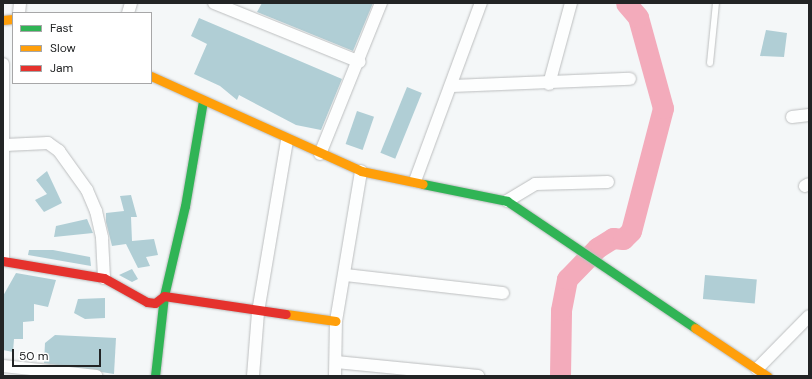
<!DOCTYPE html>
<html>
<head>
<meta charset="utf-8">
<style>
	body { margin:0 }
	#map { position:relative; width:812px; height:379px; overflow:hidden; background:#f4f7f8; font-family:"DM Sans",sans-serif }
	div>[style] { position:absolute }
	[style*='--x'] { left:calc(var(--x)*1px); top:calc(var(--y)*1px); width:calc(var(--w)*1px); rotate:calc(var(--a)*1deg) }
	.river>* { height:21px; margin:-10.5px; padding:0 10.5px; transform-origin:10.5px; border-radius:10.5px; background:#f3abbb }
	.building>* { inset:0; background:#b0ced5; transform-origin:0 0 }
	.roads { filter:drop-shadow(0 0 1px #bcbebf) drop-shadow(0 0 1px #bcbebf) }
	.lane>* { height:6px; margin:-3px; padding:0 3px; transform-origin:3px; border-radius:3px; background:#fdfefe }
	.street>* { height:12px; margin:-6px; padding:0 6px; transform-origin:6px; border-radius:6px; background:#fdfefe }
	.fast>* { height:9px; margin:-4.5px; padding:0 4.5px; transform-origin:4.5px; border-radius:4.5px; background:#30b455 }
	.slow>* { height:9px; margin:-4.5px; padding:0 4.5px; transform-origin:4.5px; border-radius:4.5px; background:#ff9f0a }
	.jam>* { height:9px; margin:-4.5px; padding:0 4.5px; transform-origin:4.5px; border-radius:4.5px; background:#e5322d }
	span { translate:-50% -50%; white-space:nowrap; text-align:center; line-height:1.15; -webkit-text-stroke:3px #fff; paint-order:stroke }
	.frame { position:absolute; inset:0; border:4px solid #222425; pointer-events:none }
	.legend { position:absolute; left:12px; top:12px; width:140px; height:72px; box-sizing:border-box; background:#fff; border:1px solid #a7a7a8; margin:0; padding:5px 7px; list-style:none; font-size:12px; color:#222425 }
	.legend li { display:flex; align-items:center; gap:8px; height:20px }
	.legend b { width:20px; border:1px solid #a7a7a8 }
	.scale { position:absolute; left:12px; top:349px; width:89px; height:18px; box-sizing:border-box; border:2px solid #222425; border-top:0; padding-left:5px; font-size:12px; line-height:14px; white-space:nowrap; color:#222425; -webkit-text-stroke:3px #fff; paint-order:stroke }
</style>
</head>
<body>
<div id="map">
	<div class="river">
		<div style="--x:560;--y:376;--w:66;--a:-89.1"></div>
		<div style="--x:561;--y:310;--w:32;--a:-79"></div>
		<div style="--x:567;--y:279;--w:43;--a:-45.9"></div>
		<div style="--x:597;--y:248;--w:19;--a:-32"></div>
		<div style="--x:613;--y:238;--w:10;--a:6"></div>
		<div style="--x:623;--y:239;--w:11;--a:-45"></div>
		<div style="--x:631;--y:231;--w:127;--a:-75.4"></div>
		<div style="--x:663;--y:108;--w:94;--a:-105.4"></div>
		<div style="--x:638;--y:17;--w:18;--a:-131"></div>
	</div>
	<div class="building">
		<div style="clip-path:polygon(262px 3px,373px 3px,353px 51px,257px 12px)"></div>
		<div style="clip-path:polygon(199px 18px,342px 79px,321px 130px,296px 125px,239px 95px,237px 100px,220px 86px,194px 74px,207px 44px,191px 36px)"></div>
		<div style="clip-path:polygon(766px 30px,787px 33px,784px 57px,760px 56px)"></div>
		<div style="left:407px;top:87px;width:16px;height:71px;rotate:22deg"></div>
		<div style="left:357px;top:111px;width:18px;height:35px;rotate:19deg"></div>
		<div style="clip-path:polygon(47px 171px,62px 203px,44px 212px,35px 200px,47px 194px,36px 180px)"></div>
		<div style="clip-path:polygon(131px 195px,137px 217px,131px 217px,132px 241px,154px 239px,158px 255px,146px 257px,150px 266px,138px 268px,126px 244px,112px 246px,106px 222px,106px 213px,124px 211px,120px 196px)"></div>
		<div style="clip-path:polygon(87px 219px,93px 233px,54px 237px,56px 226px)"></div>
		<div style="clip-path:polygon(29px 250px,53px 250px,90px 257px,91px 266px,28px 255px)"></div>
		<div style="clip-path:polygon(132px 269px,138px 279px,132px 282px,119px 275px)"></div>
		<div style="clip-path:polygon(16px 273px,56px 280px,48px 307px,34px 304px,34px 321px,23px 322px,23px 339px,14px 339px,13px 352px,3px 350px,3px 296px)"></div>
		<div style="left:705px;top:275px;width:52px;height:24px;rotate:5deg"></div>
		<div style="clip-path:polygon(105px 298px,105px 318px,85px 319px,74px 313px,78px 299px)"></div>
		<div style="clip-path:polygon(55px 335px,116px 338px,114px 374px,44px 363px,45px 343px)"></div>
	</div>
	<div class="roads">
		<div class="lane">
			<div style="--x:710;--y:63;--w:60;--a:-84.3"></div>
		</div>
		<div class="street">
			<div style="--x:214;--y:3;--w:157;--a:22"></div>
			<div style="--x:19;--y:13;--w:10;--a:-84"></div>
			<div style="--x:128;--y:13;--w:10;--a:-73"></div>
			<div style="--x:3;--y:64;--w:193;--a:90"></div>
			<div style="--x:549;--y:84;--w:84;--a:-74.8"></div>
			<div style="--x:452;--y:86;--w:178;--a:-2.3"></div>
			<div style="--x:792;--y:117;--w:17;--a:-7"></div>
			<div style="--x:5;--y:145;--w:43;--a:-2.7"></div>
			<div style="--x:48;--y:143;--w:14;--a:36"></div>
			<div style="--x:59;--y:151;--w:48;--a:54.3"></div>
			<div style="--x:87;--y:190;--w:23;--a:67"></div>
			<div style="--x:96;--y:211;--w:28;--a:77"></div>
			<div style="--x:102;--y:238;--w:40;--a:87.1"></div>
			<div style="--x:320;--y:154;--w:163;--a:-68"></div>
			<div style="--x:415;--y:181;--w:190;--a:-69.7"></div>
			<div style="--x:805;--y:186;--w:4;--a:-27"></div>
			<div style="--x:507;--y:201;--w:33;--a:-31"></div>
			<div style="--x:535;--y:184;--w:73;--a:-1.6"></div>
			<div style="--x:345;--y:275;--w:159;--a:6.5"></div>
			<div style="--x:336;--y:362;--w:143;--a:5.6"></div>
			<div style="--x:3;--y:366;--w:94;--a:6.1"></div>
			<div style="--x:757;--y:369;--w:74;--a:-45.5"></div>
			<div style="--x:253;--y:376;--w:64;--a:-85.5"></div>
			<div style="--x:258;--y:312;--w:174;--a:-80.4"></div>
			<div style="--x:335;--y:376;--w:55;--a:-89"></div>
			<div style="--x:336;--y:321;--w:152;--a:-80.5"></div>
		</div>
		<div class="fast">
			<div style="--x:423;--y:184;--w:86;--a:11.4"></div>
			<div style="--x:507;--y:201;--w:227;--a:34"></div>
			<div style="--x:155;--y:376;--w:81;--a:-83.6"></div>
			<div style="--x:164;--y:296;--w:92;--a:-76.9"></div>
			<div style="--x:185;--y:206;--w:107;--a:-80.3"></div>
		</div>
		<div class="slow">
			<div style="--x:3;--y:20;--w:10;--a:-6"></div>
			<div style="--x:151;--y:76;--w:230;--a:24.3"></div>
			<div style="--x:361;--y:171;--w:63;--a:11.8"></div>
			<div style="--x:286;--y:314;--w:50;--a:8"></div>
			<div style="--x:695;--y:328;--w:87;--a:33.7"></div>
		</div>
		<div class="jam">
			<div style="--x:3;--y:261;--w:102;--a:9.6"></div>
			<div style="--x:104;--y:278;--w:49;--a:29.2"></div>
			<div style="--x:147;--y:302;--w:8;--a:7"></div>
			<div style="--x:155;--y:303;--w:11;--a:-38"></div>
			<div style="--x:164;--y:296;--w:123;--a:8.4"></div>
		</div>
	</div>
	<div class="frame"></div>
	<ul class="legend">
	<li><b style="height:5px;background:#30b455"></b>Fast</li>
	<li><b style="height:5px;background:#ff9f0a"></b>Slow</li>
	<li><b style="height:5px;background:#e5322d"></b>Jam</li>
	</ul>
	<div class="scale">50 m</div>
</div>
</body>
</html>
